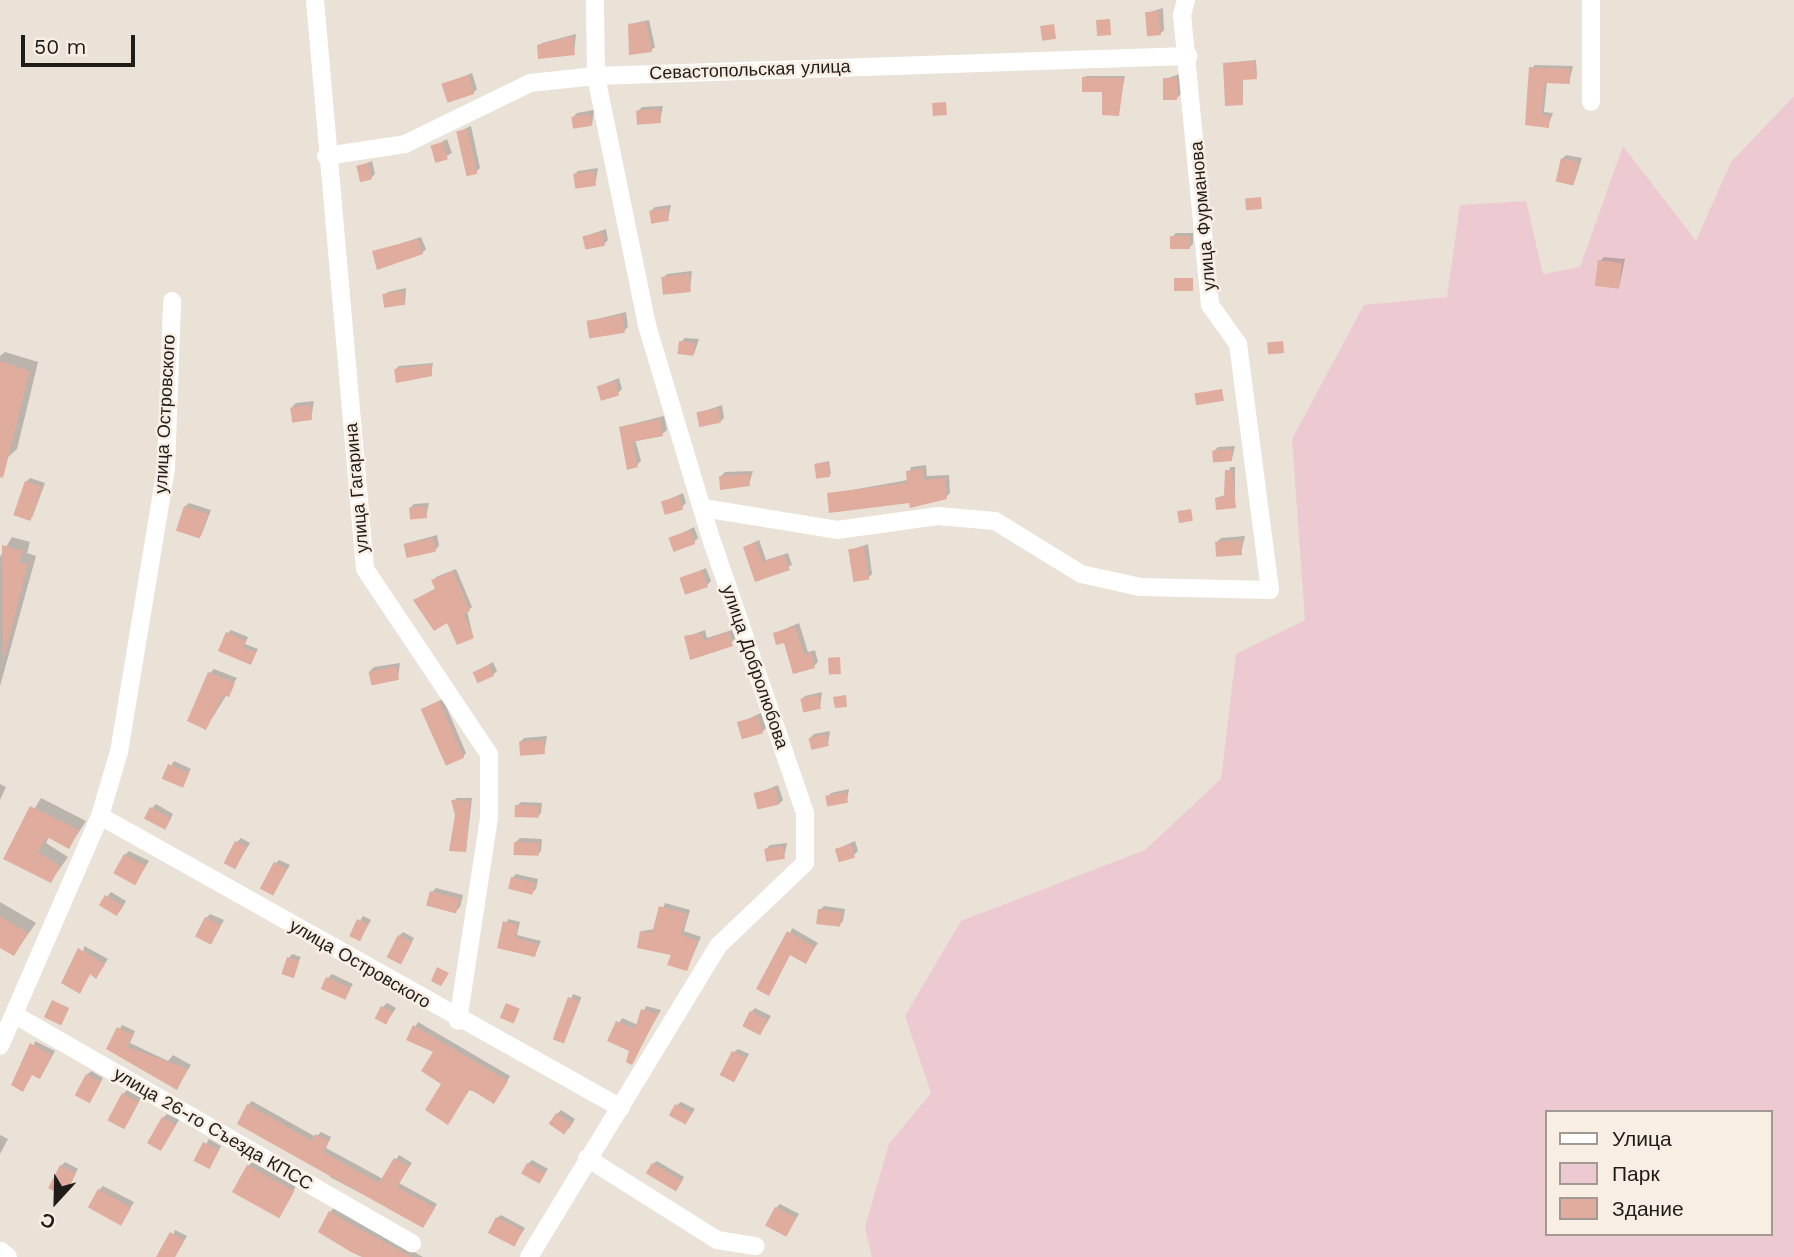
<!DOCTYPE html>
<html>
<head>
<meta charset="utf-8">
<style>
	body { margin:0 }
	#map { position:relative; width:1794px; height:1257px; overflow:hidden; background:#eae1d7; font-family:"Work Sans",sans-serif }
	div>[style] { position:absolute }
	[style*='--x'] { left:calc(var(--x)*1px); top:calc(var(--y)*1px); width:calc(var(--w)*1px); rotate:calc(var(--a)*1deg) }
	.green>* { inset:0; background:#edcad1 }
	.shadow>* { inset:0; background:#0003; transform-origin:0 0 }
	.building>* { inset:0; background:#dfac9d; transform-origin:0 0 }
	.minor>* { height:18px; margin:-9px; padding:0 9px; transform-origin:9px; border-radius:9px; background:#fff }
	.major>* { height:21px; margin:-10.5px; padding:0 10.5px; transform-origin:10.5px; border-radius:10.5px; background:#fff }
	span { translate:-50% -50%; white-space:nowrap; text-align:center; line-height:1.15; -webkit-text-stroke:5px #f8eee4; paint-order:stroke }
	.street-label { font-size:18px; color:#1f1c19 }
	.legend { position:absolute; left:1545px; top:1110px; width:228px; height:126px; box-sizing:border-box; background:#f8eee4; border:2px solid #a19a93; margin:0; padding:9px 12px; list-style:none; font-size:21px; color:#1f1c19 }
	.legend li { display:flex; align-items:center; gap:14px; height:35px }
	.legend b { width:35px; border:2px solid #a19a93 }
	.north { position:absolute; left:21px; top:1166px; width:70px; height:70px; -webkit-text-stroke:5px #f8eee4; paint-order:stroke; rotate:202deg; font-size:19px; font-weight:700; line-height:28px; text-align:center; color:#1f1c19 }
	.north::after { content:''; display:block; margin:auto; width:24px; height:32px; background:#1f1c19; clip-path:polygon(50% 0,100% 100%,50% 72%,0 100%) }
	.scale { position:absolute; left:21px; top:35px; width:114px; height:32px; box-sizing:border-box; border:4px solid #1f1c19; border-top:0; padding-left:9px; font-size:21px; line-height:24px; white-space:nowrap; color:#1f1c19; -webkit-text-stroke:5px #f8eee4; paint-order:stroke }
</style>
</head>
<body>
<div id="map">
	<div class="green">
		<div style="clip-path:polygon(evenodd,1794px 96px,1794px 1257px,872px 1257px,865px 1227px,889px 1144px,931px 1093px,905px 1016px,961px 921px,1145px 850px,1221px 779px,1236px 654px,1305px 620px,1292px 439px,1364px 305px,1447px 297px,1460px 205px,1526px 201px,1543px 274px,1580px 267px,1623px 146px,1696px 241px,1731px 162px,1794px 96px,1547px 1112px,1771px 1112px,1771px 1234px,1547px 1234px,1547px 1112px)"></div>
	</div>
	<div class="shadow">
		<div style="clip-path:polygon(1163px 8px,1164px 30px,1160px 34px,1147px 13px)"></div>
		<div style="clip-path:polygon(649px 20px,655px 47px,651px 50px,630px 24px)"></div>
		<div style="clip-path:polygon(576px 34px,574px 53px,539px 46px,542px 43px)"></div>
		<div style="clip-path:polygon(1256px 60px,1257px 76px,1243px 78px,1243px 103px,1225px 63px)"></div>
		<div style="clip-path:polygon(1534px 65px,1573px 66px,1569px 82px,1547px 82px,1544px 112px,1553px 113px,1548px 126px,1527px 124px)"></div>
		<div style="clip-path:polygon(472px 73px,477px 89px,473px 93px,444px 85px)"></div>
		<div style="clip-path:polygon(1180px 74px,1181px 94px,1177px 98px,1165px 79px)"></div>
		<div style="clip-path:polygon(1086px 76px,1125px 76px,1118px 114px,1104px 91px,1083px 78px)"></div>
		<div style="clip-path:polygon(663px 106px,660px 121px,638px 111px,642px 107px)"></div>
		<div style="clip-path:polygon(594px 110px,592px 125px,573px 117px,577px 113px)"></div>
		<div style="clip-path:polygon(471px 126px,480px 168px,476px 172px,458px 132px)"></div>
		<div style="clip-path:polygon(447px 139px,452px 153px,437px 161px,433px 147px)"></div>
		<div style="clip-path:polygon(1566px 155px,1582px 158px,1574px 183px,1562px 159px)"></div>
		<div style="clip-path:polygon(372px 161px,375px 174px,371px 178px,357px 167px)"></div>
		<div style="clip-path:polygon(598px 168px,595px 185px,574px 175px,578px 171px)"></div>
		<div style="clip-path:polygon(671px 205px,668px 219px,651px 211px,655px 207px)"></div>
		<div style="clip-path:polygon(606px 229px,608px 240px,604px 244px,583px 237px)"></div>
		<div style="clip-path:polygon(1176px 233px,1193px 233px,1193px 244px,1189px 248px,1172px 237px)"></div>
		<div style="clip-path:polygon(421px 237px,426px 249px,422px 253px,374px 252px)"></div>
		<div style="clip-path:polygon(1604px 257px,1625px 259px,1619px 287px,1600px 261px)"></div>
		<div style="clip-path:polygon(692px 271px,690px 290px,663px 278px,667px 274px)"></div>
		<div style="clip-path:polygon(406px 288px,405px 304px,384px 296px,388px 292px)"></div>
		<div style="clip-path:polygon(626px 312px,628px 327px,624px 331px,589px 321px)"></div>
		<div style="clip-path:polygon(685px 338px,699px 339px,694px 354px,681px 342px)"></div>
		<div style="clip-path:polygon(5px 352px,38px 362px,17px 449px,8px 457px,0 455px,0 356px)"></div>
		<div style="clip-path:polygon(433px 363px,431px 375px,396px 369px,399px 366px)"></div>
		<div style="clip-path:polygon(619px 378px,622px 389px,618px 393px,599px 386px)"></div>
		<div style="clip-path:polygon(314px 401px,311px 419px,292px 407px,296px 403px)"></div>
		<div style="clip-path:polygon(722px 405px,724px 418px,720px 422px,699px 413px)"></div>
		<div style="clip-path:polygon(664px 416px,667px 430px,662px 434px,635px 439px,641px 461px,637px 465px,620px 427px)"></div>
		<div style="clip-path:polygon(1235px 446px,1232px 459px,1214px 451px,1218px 447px)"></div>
		<div style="clip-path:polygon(829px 461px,831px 474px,829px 475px,815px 464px)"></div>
		<div style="clip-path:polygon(926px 465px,927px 476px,949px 475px,950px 493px,946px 497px,911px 506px,911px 501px,829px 494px,908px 480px,911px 467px)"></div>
		<div style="clip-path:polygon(1230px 467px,1235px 467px,1235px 506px,1216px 498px,1225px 495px)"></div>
		<div style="clip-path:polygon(753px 471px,749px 484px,721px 476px,725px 472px)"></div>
		<div style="clip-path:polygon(30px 478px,45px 483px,32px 518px,26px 482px)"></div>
		<div style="clip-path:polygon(683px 493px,686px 503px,682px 507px,663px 502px)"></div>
		<div style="clip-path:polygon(189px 503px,211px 510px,201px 536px,185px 507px)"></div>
		<div style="clip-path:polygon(429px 503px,426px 516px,410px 508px,414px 504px)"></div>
		<div style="clip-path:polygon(694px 527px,698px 538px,694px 542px,671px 539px)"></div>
		<div style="clip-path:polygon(437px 535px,439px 546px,435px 550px,404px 544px)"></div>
		<div style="clip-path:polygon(1245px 536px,1241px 553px,1217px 542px,1221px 538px)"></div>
		<div style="clip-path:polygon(12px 537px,30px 542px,27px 553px,36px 556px,0 686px,0 557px)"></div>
		<div style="clip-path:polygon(759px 540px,766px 560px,788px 553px,792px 565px,756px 580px,745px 547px)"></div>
		<div style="clip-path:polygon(868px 544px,872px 574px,868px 578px,850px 550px)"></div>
		<div style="clip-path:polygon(706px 568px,711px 581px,707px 585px,681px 579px)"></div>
		<div style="clip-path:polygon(456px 569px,472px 607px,467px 611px,473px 636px,420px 610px,415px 600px,436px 588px,436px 577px)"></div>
		<div style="clip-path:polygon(799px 623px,808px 652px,815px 650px,818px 662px,814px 666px,775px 633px)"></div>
		<div style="clip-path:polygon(231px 630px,248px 637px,245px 644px,258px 649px,251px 663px,228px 633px)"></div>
		<div style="clip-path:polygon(705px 630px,707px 638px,732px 630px,736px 640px,691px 658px,686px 637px)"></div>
		<div style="clip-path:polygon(493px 662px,497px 671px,493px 675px,474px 673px)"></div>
		<div style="clip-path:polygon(400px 663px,398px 679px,370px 671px,374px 667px)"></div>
		<div style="clip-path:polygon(214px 669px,237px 678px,206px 728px,210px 673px)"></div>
		<div style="clip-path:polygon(822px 692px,820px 707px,801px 700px,805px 696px)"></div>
		<div style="clip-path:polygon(443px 699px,466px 753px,463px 757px,422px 709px)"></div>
		<div style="clip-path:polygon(761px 713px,766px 728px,762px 732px,739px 723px)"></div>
		<div style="clip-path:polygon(830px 731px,828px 744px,810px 738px,814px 734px)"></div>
		<div style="clip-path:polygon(547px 736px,544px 752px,520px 742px,524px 738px)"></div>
		<div style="clip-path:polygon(174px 761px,191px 769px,182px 785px,164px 777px)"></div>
		<div style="clip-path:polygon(0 784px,6px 787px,0 800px)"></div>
		<div style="clip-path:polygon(778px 785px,783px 800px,779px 804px,756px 794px)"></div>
		<div style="clip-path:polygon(849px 789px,847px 801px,827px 797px,831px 793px)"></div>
		<div style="clip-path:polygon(41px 798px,86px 821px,69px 847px,49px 837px,46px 843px,68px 857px,51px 881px,5px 858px)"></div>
		<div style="clip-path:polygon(457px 798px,472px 798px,466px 851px,453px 801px)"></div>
		<div style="clip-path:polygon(521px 802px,542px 803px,541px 813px,537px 817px,517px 806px)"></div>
		<div style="clip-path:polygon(156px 804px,173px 814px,168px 823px,152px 808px)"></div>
		<div style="clip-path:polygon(241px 838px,250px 843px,235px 868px,237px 842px)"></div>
		<div style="clip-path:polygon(520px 838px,542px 839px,541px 851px,537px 855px,516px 842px)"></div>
		<div style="clip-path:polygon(855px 841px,858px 851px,854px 855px,837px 849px)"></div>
		<div style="clip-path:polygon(787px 843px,784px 857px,766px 849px,770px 845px)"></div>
		<div style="clip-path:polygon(129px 851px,149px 861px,135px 883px,125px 855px)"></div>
		<div style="clip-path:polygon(279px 860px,290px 865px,273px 893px,275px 864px)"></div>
		<div style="clip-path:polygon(516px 874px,538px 879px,536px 889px,532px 893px,512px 878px)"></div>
		<div style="clip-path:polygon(436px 888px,463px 895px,460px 907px,456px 911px,432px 892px)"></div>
		<div style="clip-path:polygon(111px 892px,126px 901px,121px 910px,101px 904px)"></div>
		<div style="clip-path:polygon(0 902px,36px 923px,14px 954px,0 946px)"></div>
		<div style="clip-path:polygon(665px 903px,690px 910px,684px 931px,701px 937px,687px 969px,642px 931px,655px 929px)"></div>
		<div style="clip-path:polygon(824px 906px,845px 909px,843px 921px,839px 925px,820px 910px)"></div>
		<div style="clip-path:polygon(210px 914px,224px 920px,211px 943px,206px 918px)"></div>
		<div style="clip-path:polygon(363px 916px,371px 920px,360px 940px,351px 935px)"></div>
		<div style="clip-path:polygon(508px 919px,520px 922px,517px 935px,541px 941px,535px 955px,499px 946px)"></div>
		<div style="clip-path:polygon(792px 928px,818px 943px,806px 961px,791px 953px,769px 994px)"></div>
		<div style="clip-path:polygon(403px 932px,414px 938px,400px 962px,399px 936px)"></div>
		<div style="clip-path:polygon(84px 946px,108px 959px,96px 976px,91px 973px,79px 992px)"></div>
		<div style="clip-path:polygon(292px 954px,301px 957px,291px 976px,289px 958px)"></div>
		<div style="clip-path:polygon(332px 974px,353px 984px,345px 997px,328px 978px)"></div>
		<div style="left:573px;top:994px;width:9px;height:48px;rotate:21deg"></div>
		<div style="clip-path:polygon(387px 1003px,396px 1008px,386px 1023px,383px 1007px)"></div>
		<div style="clip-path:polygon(646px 1006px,661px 1010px,631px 1062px,631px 1050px,609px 1040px,622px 1018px,638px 1025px)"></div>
		<div style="clip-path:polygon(755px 1008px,771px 1016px,761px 1033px,751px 1012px)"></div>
		<div style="clip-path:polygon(418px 1022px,510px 1076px,497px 1098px,444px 1083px,436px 1051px,408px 1039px)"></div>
		<div style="clip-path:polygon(122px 1025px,135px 1031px,130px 1043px,168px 1061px,173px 1055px,191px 1065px,177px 1087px,109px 1048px)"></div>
		<div style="clip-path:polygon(35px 1041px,55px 1051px,43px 1073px,33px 1073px,23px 1090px)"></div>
		<div style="clip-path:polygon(738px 1049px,749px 1054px,735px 1080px,734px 1052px)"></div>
		<div style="clip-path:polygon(91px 1071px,103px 1078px,89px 1101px,87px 1075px)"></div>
		<div style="clip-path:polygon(127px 1090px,141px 1098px,127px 1124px,123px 1094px)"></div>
		<div style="clip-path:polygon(252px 1101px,316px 1137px,321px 1132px,331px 1137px,326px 1148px,383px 1179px,399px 1155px,412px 1163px,399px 1183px,437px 1204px,426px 1222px,423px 1226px,330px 1177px,331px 1174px,248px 1105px)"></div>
		<div style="clip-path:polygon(681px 1102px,695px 1109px,686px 1123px,677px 1105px)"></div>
		<div style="clip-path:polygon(561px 1110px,575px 1119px,569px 1129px,557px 1114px)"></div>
		<div style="clip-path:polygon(167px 1114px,179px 1120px,162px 1148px,163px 1118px)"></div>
		<div style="clip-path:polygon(0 1135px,8px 1139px,0 1154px)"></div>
		<div style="left:209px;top:1139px;width:14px;height:25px;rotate:30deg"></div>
		<div style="clip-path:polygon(532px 1160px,548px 1169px,539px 1181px,528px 1164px)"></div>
		<div style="clip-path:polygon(657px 1161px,684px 1177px,677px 1190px,653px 1164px)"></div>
		<div style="clip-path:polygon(65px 1162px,78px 1169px,63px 1194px,61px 1166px)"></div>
		<div style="clip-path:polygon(252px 1162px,296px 1186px,281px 1214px,248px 1166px)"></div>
		<div style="clip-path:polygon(103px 1186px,134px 1202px,120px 1224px,99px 1190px)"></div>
		<div style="clip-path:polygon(780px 1204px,799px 1214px,786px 1235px,776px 1208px)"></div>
		<div style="clip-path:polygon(334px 1208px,423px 1257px,366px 1257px,330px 1212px)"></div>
		<div style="clip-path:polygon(501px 1215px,525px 1228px,514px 1245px,497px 1218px)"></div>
		<div style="clip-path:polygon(175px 1230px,187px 1236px,175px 1257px,166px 1257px)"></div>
	</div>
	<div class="building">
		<div style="left:1159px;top:11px;width:24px;height:14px;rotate:85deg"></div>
		<div style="left:1110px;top:19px;width:16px;height:14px;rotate:86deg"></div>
		<div style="clip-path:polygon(646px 22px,652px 52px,629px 55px,628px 24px)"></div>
		<div style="left:1054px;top:24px;width:15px;height:14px;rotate:82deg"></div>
		<div style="clip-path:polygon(573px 36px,575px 55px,538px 59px,537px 45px)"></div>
		<div style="clip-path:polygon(1255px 61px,1257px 79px,1242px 80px,1243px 105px,1225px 106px,1223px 63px)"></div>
		<div style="clip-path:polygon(1529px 67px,1570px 69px,1570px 84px,1545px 83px,1541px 114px,1550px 116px,1549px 128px,1525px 125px)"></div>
		<div style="left:468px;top:75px;width:20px;height:28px;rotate:72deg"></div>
		<div style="clip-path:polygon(1082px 77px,1124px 78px,1119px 116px,1102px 115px,1102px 92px,1082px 92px)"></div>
		<div style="left:1163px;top:78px;width:14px;height:22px"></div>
		<div style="left:946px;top:102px;width:13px;height:14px;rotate:86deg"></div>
		<div style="left:660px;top:109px;width:14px;height:24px;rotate:86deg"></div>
		<div style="left:590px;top:114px;width:12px;height:19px;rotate:81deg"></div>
		<div style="left:467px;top:129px;width:46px;height:11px;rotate:77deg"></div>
		<div style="left:443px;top:142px;width:18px;height:13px;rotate:74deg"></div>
		<div style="left:1561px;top:158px;width:18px;height:24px;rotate:13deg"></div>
		<div style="left:368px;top:163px;width:17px;height:12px;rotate:77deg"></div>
		<div style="left:594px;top:171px;width:15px;height:21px;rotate:82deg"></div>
		<div style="left:1261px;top:197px;width:12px;height:16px;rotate:85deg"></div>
		<div style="left:667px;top:208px;width:13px;height:18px;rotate:81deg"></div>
		<div style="left:602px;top:232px;width:14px;height:20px;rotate:78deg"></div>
		<div style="left:1190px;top:236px;width:13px;height:20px;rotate:90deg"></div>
		<div style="clip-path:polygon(418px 239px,423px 254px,377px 270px,372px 251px)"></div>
		<div style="left:1598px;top:260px;width:24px;height:26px;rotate:7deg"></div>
		<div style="left:689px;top:274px;width:18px;height:28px;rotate:84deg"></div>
		<div style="left:1193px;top:278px;width:13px;height:19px;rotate:90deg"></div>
		<div style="left:403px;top:291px;width:14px;height:21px;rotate:82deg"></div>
		<div style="left:622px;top:315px;width:18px;height:36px;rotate:81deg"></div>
		<div style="left:679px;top:341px;width:16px;height:13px;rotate:7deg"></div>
		<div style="left:1283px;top:341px;width:12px;height:16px;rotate:85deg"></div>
		<div style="clip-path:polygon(0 361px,30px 371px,3px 478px,0 477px)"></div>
		<div style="clip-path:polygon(431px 365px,432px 376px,396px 383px,394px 369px)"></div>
		<div style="left:615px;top:381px;width:15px;height:19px;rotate:74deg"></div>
		<div style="left:1222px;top:389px;width:12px;height:28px;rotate:81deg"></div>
		<div style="left:310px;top:405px;width:15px;height:20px;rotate:82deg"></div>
		<div style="left:718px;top:408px;width:15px;height:22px;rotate:79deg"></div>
		<div style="clip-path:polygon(660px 419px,663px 436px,632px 442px,638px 467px,627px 470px,619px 427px)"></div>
		<div style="left:1231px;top:449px;width:12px;height:19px;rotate:85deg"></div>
		<div style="left:828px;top:462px;width:15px;height:14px;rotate:82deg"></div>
		<div style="clip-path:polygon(923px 469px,924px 480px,945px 478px,947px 499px,910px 508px,909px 503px,829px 513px,827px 493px,907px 483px,906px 471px)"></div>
		<div style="clip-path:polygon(1225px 470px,1232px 470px,1236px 508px,1216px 510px,1215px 498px,1224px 497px)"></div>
		<div style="clip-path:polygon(749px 474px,750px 486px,720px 490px,719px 476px)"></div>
		<div style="left:25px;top:481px;width:18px;height:36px;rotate:19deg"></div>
		<div style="left:679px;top:496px;width:14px;height:19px;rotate:73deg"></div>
		<div style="left:184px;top:506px;width:25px;height:26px;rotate:18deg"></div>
		<div style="left:426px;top:506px;width:12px;height:17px;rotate:85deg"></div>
		<div style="left:1191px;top:509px;width:12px;height:14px;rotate:81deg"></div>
		<div style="left:690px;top:530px;width:15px;height:23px;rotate:70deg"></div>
		<div style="left:433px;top:538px;width:14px;height:30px;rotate:78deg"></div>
		<div style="left:1241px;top:540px;width:15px;height:26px;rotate:86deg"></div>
		<div style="clip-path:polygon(755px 542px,763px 562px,784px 555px,790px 570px,755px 582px,743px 547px)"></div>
		<div style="clip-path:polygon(2px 545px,23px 551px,19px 562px,28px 564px,3px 661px)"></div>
		<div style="left:864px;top:547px;width:33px;height:16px;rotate:81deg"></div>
		<div style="left:702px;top:570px;width:18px;height:24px;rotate:71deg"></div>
		<div style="clip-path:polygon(453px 571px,470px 611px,464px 614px,474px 638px,457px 645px,447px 623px,434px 631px,413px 600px,435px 589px,431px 580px)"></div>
		<div style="clip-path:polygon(795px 626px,804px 655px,811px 653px,815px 668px,793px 674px,784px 643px,776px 645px,773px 633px)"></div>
		<div style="clip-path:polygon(226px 632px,246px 641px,243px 648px,256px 652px,251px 665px,218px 651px)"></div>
		<div style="clip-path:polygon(728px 632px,733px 646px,690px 660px,684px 636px,701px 633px,703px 641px)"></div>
		<div style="left:840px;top:657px;width:17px;height:12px;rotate:87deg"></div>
		<div style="left:489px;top:665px;width:12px;height:18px;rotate:66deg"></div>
		<div style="left:396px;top:666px;width:14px;height:28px;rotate:78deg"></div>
		<div style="clip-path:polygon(208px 672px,235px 683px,229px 697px,223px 695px,206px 730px,187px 721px)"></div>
		<div style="left:818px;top:695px;width:14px;height:18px;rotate:78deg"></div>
		<div style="clip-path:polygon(846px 695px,847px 707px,835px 708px,833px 697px)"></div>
		<div style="left:439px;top:701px;width:62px;height:20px;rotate:66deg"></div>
		<div style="left:758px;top:716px;width:18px;height:22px;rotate:74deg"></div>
		<div style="left:826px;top:734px;width:12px;height:18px;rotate:76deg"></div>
		<div style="left:544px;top:740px;width:14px;height:25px;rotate:86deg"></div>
		<div style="left:168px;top:764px;width:23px;height:16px;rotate:23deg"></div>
		<div style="left:775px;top:788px;width:17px;height:22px;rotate:77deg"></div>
		<div style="left:846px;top:792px;width:11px;height:21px;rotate:80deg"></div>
		<div style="clip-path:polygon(451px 800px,470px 801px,466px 852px,449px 851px,455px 815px)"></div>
		<div style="left:515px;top:805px;width:24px;height:12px;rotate:2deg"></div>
		<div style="clip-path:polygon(30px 806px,79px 830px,69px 849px,47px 837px,38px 852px,60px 866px,51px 883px,3px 859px)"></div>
		<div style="left:150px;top:807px;width:24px;height:13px;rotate:28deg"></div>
		<div style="left:235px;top:841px;width:13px;height:25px;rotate:27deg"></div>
		<div style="left:514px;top:842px;width:25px;height:13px;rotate:2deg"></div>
		<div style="left:851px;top:844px;width:14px;height:17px;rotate:73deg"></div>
		<div style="left:783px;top:846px;width:13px;height:19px;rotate:81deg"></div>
		<div style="left:124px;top:854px;width:25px;height:22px;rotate:29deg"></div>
		<div style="left:274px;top:862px;width:15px;height:30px;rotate:28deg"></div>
		<div style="left:511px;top:877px;width:25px;height:12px;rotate:14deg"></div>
		<div style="left:430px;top:891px;width:31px;height:15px;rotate:15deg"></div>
		<div style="left:105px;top:895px;width:21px;height:12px;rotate:31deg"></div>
		<div style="clip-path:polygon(659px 906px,687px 914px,681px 935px,698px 941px,687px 971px,667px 965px,671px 955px,637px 948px,640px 931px,652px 933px)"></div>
		<div style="left:818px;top:909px;width:24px;height:15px;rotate:7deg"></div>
		<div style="clip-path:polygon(0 916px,28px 933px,14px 956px,0 948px)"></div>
		<div style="left:205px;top:917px;width:18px;height:22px;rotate:27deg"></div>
		<div style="left:357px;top:919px;width:12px;height:19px;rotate:24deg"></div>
		<div style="clip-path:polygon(503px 921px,518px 925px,515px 938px,538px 944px,535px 957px,497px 948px)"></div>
		<div style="clip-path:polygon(787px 931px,815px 947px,806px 964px,790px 955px,769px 996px,756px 989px)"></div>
		<div style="left:398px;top:935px;width:16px;height:25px;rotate:27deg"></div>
		<div style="clip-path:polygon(78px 948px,105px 964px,96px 979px,90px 974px,80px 994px,61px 983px)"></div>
		<div style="left:287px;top:957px;width:13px;height:18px;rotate:18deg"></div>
		<div style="clip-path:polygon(437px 967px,449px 973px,441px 986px,431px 981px)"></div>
		<div style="left:326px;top:977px;width:27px;height:13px;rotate:24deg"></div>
		<div style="left:568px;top:997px;width:12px;height:45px;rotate:20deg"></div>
		<div style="left:52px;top:1000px;width:19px;height:19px;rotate:25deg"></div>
		<div style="left:506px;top:1003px;width:15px;height:16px;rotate:23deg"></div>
		<div style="left:381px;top:1006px;width:13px;height:14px;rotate:27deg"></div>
		<div style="clip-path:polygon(641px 1009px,658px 1014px,632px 1065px,626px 1062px,629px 1051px,607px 1041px,616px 1021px,635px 1029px)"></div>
		<div style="left:750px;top:1011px;width:20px;height:17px;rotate:27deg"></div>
		<div style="clip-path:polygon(413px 1025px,508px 1081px,494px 1104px,470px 1089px,448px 1125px,425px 1110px,441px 1084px,421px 1071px,433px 1052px,406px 1040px)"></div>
		<div style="clip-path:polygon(117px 1027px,133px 1035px,127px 1047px,188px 1069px,177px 1090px,106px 1049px)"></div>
		<div style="clip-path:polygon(30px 1043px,52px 1055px,40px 1079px,32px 1075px,23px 1092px,11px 1085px)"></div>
		<div style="left:732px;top:1051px;width:16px;height:27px;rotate:27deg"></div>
		<div style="left:86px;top:1074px;width:17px;height:24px;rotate:28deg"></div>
		<div style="left:122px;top:1093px;width:19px;height:31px;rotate:28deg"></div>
		<div style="clip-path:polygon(247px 1104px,312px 1141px,315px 1134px,329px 1141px,323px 1152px,379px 1183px,394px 1158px,409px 1167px,397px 1187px,435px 1208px,423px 1228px,237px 1124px)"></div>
		<div style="left:675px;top:1104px;width:19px;height:13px;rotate:28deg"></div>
		<div style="left:556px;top:1113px;width:19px;height:13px;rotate:35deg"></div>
		<div style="left:162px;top:1117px;width:16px;height:30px;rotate:30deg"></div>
		<div style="left:203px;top:1142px;width:18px;height:21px;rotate:27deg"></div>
		<div style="left:527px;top:1163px;width:21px;height:12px;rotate:29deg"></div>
		<div style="left:652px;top:1163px;width:35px;height:12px;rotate:31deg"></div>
		<div style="left:60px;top:1165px;width:18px;height:26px;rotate:27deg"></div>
		<div style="left:247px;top:1165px;width:54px;height:31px;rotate:29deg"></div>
		<div style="left:98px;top:1189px;width:38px;height:21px;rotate:29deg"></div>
		<div style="left:775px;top:1207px;width:24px;height:21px;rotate:28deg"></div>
		<div style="clip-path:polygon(329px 1211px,345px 1221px,412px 1257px,362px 1257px,351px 1252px,318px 1232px)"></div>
		<div style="left:496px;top:1217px;width:30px;height:18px;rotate:27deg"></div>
		<div style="clip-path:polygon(170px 1232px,184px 1240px,175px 1257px,156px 1257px)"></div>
	</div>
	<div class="minor">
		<div style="--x:315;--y:0;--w:571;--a:84.98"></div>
		<div style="--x:365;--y:569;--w:223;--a:56.2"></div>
		<div style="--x:489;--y:754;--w:64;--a:90"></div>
		<div style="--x:489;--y:818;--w:205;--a:98.7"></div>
		<div style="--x:1591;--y:0;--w:102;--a:90"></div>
		<div style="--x:326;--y:156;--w:80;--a:-8.6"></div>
		<div style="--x:405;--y:144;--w:139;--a:-26"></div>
		<div style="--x:530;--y:83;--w:66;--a:-6.1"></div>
		<div style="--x:596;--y:76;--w:593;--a:-1.93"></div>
		<div style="--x:703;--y:508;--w:136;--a:9.3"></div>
		<div style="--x:837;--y:530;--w:102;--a:-7.9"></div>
		<div style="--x:938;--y:516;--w:57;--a:5"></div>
		<div style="--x:995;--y:521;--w:101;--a:31.6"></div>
		<div style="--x:1081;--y:574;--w:60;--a:12.4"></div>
		<div style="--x:1140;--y:587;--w:130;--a:1.3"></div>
		<div style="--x:1270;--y:590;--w:248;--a:-97.4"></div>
		<div style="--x:1238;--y:344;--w:48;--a:-125.7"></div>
		<div style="--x:1210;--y:305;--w:291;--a:-95.5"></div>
		<div style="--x:1182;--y:15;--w:16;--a:-75"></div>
		<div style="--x:100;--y:816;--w:597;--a:29.27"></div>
		<div style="--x:15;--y:1015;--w:458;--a:29.9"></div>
		<div style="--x:0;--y:1046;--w:251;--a:-66.5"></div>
		<div style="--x:100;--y:816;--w:67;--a:-73.5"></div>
		<div style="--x:119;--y:752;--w:288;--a:-80.6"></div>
		<div style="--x:166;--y:468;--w:167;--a:-87.9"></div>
		<div style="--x:587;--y:1158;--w:154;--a:32.2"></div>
		<div style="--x:717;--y:1240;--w:39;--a:9"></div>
		<div style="--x:529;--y:1257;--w:365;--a:-58.7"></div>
		<div style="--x:719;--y:945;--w:119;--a:-43.6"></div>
		<div style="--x:805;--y:863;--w:50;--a:-90"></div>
		<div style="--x:805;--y:813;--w:287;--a:-108.9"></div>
		<div style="--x:712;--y:542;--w:227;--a:-106.7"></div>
		<div style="--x:647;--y:325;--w:254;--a:-101.6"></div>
		<div style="--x:596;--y:76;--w:76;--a:-90.8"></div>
	</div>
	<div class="major">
		<div style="--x:0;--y:1252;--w:8;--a:40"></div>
	</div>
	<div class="street-label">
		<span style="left:750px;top:70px;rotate:-2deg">Севастопольская улица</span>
		<span style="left:1203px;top:216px;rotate:-95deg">улица Фурманова</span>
		<span style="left:165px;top:414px;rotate:-87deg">улица Островского</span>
		<span style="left:357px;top:488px;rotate:-95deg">улица Гагарина</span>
		<span style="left:755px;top:667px;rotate:71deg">улица Добролюбова</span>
		<span style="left:360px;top:964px;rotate:30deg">улица Островского</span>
		<span style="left:213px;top:1129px;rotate:30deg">улица 26-го Съезда КПСС</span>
	</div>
	<ul class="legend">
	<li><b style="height:9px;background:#fff"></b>Улица</li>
	<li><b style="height:19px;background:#edcad1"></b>Парк</li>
	<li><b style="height:19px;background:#dfac9d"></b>Здание</li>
	</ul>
	<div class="north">С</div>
	<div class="scale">50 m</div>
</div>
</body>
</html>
